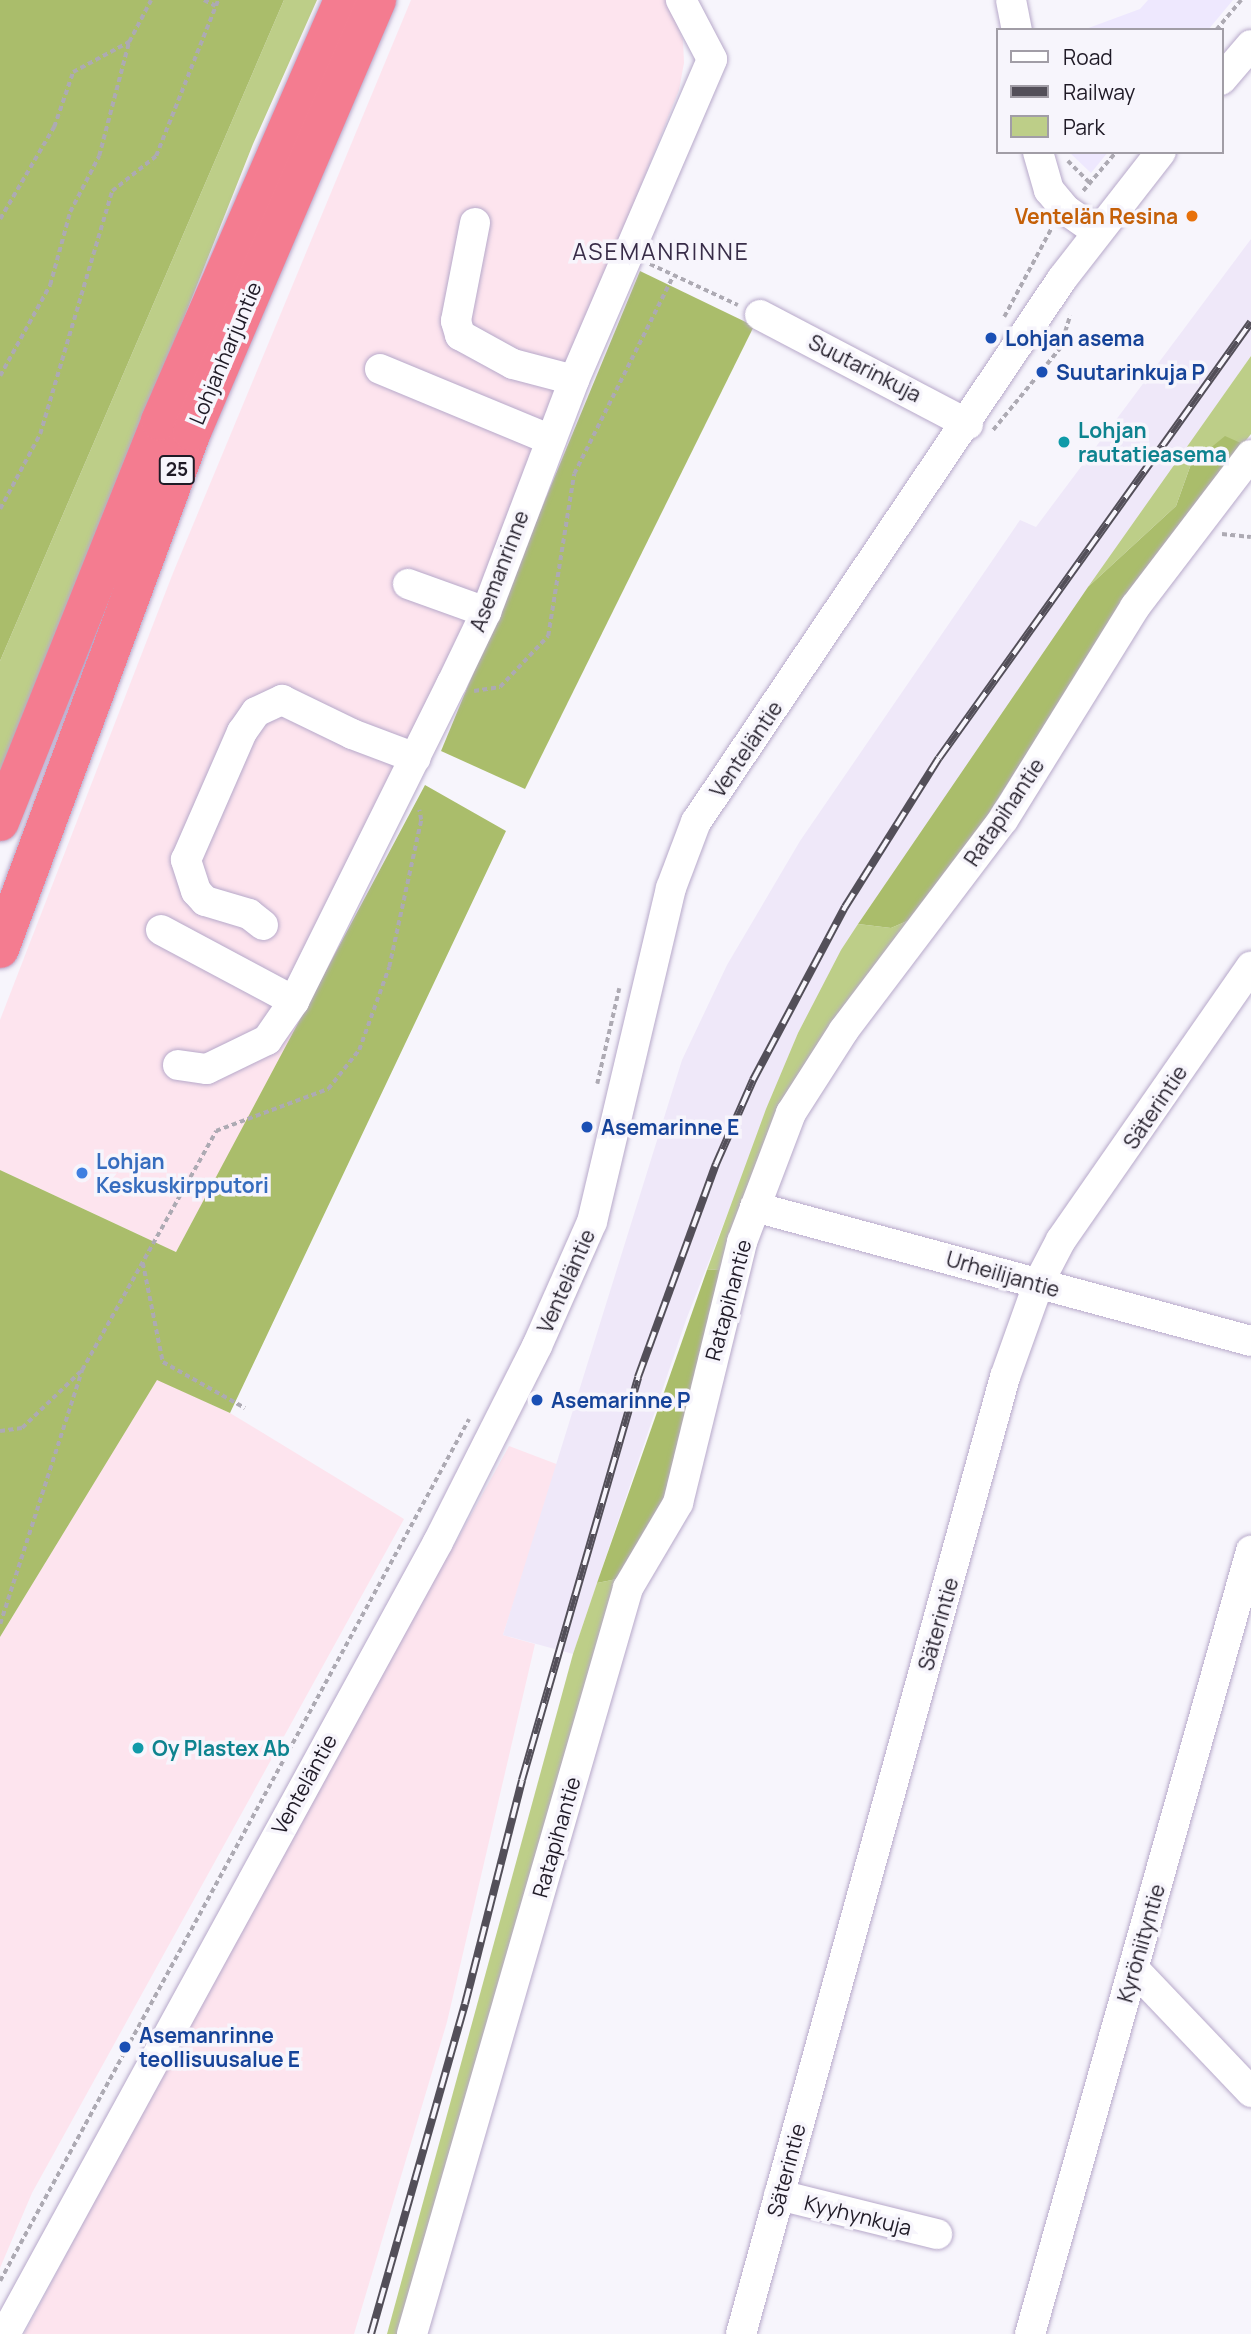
<!DOCTYPE html>
<html>
<head>
<meta charset="utf-8">
<style>
	body { margin:0 }
	#map { position:relative; width:1251px; height:2334px; overflow:hidden; background:#f7f5fc; font-family:Manrope,sans-serif }
	div>[style] { position:absolute }
	[style*='--x'] { left:calc(var(--x)*1px); top:calc(var(--y)*1px); width:calc(var(--w)*1px); rotate:calc(var(--a)*1deg) }
	.commercial>* { inset:0; background:#eee8fe }
	.industrial>* { inset:0; background:#fde4ee }
	.built>* { inset:0; background:#efe8f9 }
	.green>* { inset:0; background:#bdce88 }
	.forest>* { inset:0; background:#aabd6b }
	.path>* { height:3.5px; margin-top:-1.75px; transform-origin:0; background:repeating-linear-gradient(90deg,#adaab3 0 5px,transparent 0 8.5px) }
	.roads { filter:drop-shadow(0 0 2px #b7a9ca) drop-shadow(0 0 2px #b7a9ca) }
	.minor>* { height:30px; margin:-15px; padding:0 15px; transform-origin:15px; border-radius:15px; background:#fff }
	.highway>* { height:38px; margin:-19px; padding:0 19px; transform-origin:19px; border-radius:19px; background:#f47c90 }
	.rail>* { height:8px; margin-top:-4px; transform-origin:0; background:repeating-linear-gradient(90deg,#f7f5fc 0 16px,#534f59 0 32px); box-sizing:border-box; border-block:2px solid #534f59 }
	.dots>* { width:19px; height:19px; translate:-50% -50%; box-sizing:border-box; border:4px solid #f7f5fc; border-radius:50% }
	span { translate:-50% -50%; white-space:nowrap; text-align:center; line-height:1.15; -webkit-text-stroke:7px #f7f5fc; paint-order:stroke }
	.shield-label span { padding:2px 5px; background:#f7f5fc; border:2px solid; border-radius:5px; -webkit-text-stroke-width:0 }
	.shield-label { font-size:19px; color:#1f1a26; font-weight:700 }
	.food-label { font-size:21px; color:#c56008; font-weight:700 }
	.right { translate:-100% -50%; text-align:right }
	.transit-label { font-size:21px; color:#164399; font-weight:700 }
	.left { translate:0 -50%; text-align:left }
	.street-label { font-size:21px; color:#1f1a26 }
	.culture-label { font-size:21px; color:#0d838f; font-weight:700 }
	.shop-label { font-size:21px; color:#366cbe; font-weight:700 }
	.neighbourhood-label { font-size:23px; color:#382c48; letter-spacing:2px }
	.legend { position:absolute; left:996px; top:28px; width:228px; height:126px; box-sizing:border-box; background:#f7f5fc; border:2px solid #a19da6; margin:0; padding:9px 12px; list-style:none; font-size:21px; color:#1f1a26 }
	.legend li { display:flex; align-items:center; gap:14px; height:35px }
	.legend b { width:35px; border:2px solid #a19da6 }
</style>
</head>
<body>
<div id="map">
	<div class="commercial">
		<div style="clip-path:polygon(1148px 0,1233px 0,1208px 30px,1083px 30px,1140px 9px)"></div>
		<div style="clip-path:polygon(1069px 152px,1108px 152px,1091px 173px)"></div>
	</div>
	<div class="industrial">
		<div style="clip-path:polygon(411px 0,667px 0,683px 40px,684px 63px,679px 90px,330px 967px,176px 1252px,0 1170px,0 1020px,173px 573px)"></div>
		<div style="clip-path:polygon(157px 1379px,230px 1413px,404px 1519px,32px 2193px,0 2268px,0 1637px)"></div>
		<div style="clip-path:polygon(509px 1446px,559px 1465px,503px 1635px,535px 1644px,447px 2022px,354px 2334px,24px 2334px,381px 1663px,455px 1544px)"></div>
	</div>
	<div class="built">
		<div style="clip-path:polygon(1251px 239px,1251px 356px,858px 924px,798px 1033px,686px 1320px,573px 1654px,503px 1635px,682px 1060px,727px 965px,800px 841px,1020px 520px,1036px 527px)"></div>
	</div>
	<div class="green">
		<div style="clip-path:polygon(284px 0,317px 0,253px 144px,0 782px,0 661px)"></div>
		<div style="clip-path:polygon(1251px 356px,1251px 434px,1243px 444px,1191px 464px,1176px 506px,1088px 587px)"></div>
		<div style="clip-path:polygon(914px 918px,883px 964px,724px 1269px,707px 1270px,766px 1109px,798px 1033px,841px 950px,858px 924px,891px 928px)"></div>
		<div style="clip-path:polygon(617px 1579px,402px 2334px,387px 2334px,573px 1654px,597px 1583px)"></div>
	</div>
	<div class="forest">
		<div style="clip-path:polygon(0 0,284px 0,0 661px)"></div>
		<div style="clip-path:polygon(640px 271px,754px 326px,525px 789px,441px 751px)"></div>
		<div style="clip-path:polygon(1225px 436px,1243px 444px,1043px 728px,963px 854px,914px 918px,891px 928px,858px 924px,1088px 587px,1176px 506px,1191px 464px)"></div>
		<div style="clip-path:polygon(425px 785px,506px 831px,230px 1413px,157px 1380px,0 1637px,0 1170px,176px 1252px)"></div>
		<div style="clip-path:polygon(724px 1269px,674px 1484px,617px 1579px,597px 1583px,707px 1270px)"></div>
	</div>
	<div class="path">
		<div style="--x:204;--y:0;--w:13;--a:27"></div>
		<div style="--x:1216;--y:30;--w:39;--a:-50"></div>
		<div style="--x:1068;--y:161;--w:31;--a:45"></div>
		<div style="--x:1083;--y:191;--w:51;--a:-49.8"></div>
		<div style="--x:0;--y:219;--w:107;--a:-59.6"></div>
		<div style="--x:54;--y:127;--w:58;--a:-70.9"></div>
		<div style="--x:73;--y:72;--w:64;--a:-28.2"></div>
		<div style="--x:650;--y:264;--w:97;--a:25"></div>
		<div style="--x:1004;--y:317;--w:100;--a:-61.9"></div>
		<div style="--x:0;--y:376;--w:104;--a:-61.2"></div>
		<div style="--x:50;--y:285;--w:76;--a:-74.7"></div>
		<div style="--x:70;--y:212;--w:63;--a:-62.6"></div>
		<div style="--x:99;--y:156;--w:118;--a:-75.3"></div>
		<div style="--x:129;--y:42;--w:47;--a:-62.4"></div>
		<div style="--x:993;--y:430;--w:106;--a:-50.7"></div>
		<div style="--x:1060;--y:348;--w:34;--a:-73"></div>
		<div style="--x:0;--y:509;--w:85;--a:-61.9"></div>
		<div style="--x:40;--y:434;--w:253;--a:-73.5"></div>
		<div style="--x:112;--y:191;--w:56;--a:-38.5"></div>
		<div style="--x:156;--y:156;--w:168;--a:-68.3"></div>
		<div style="--x:1222;--y:534;--w:29;--a:6"></div>
		<div style="--x:474;--y:691;--w:26;--a:-9"></div>
		<div style="--x:500;--y:687;--w:70;--a:-46.7"></div>
		<div style="--x:548;--y:636;--w:164;--a:-80.9"></div>
		<div style="--x:574;--y:474;--w:221;--a:-63.4"></div>
		<div style="--x:597;--y:1084;--w:98;--a:-77"></div>
		<div style="--x:143;--y:1263;--w:101;--a:78.6"></div>
		<div style="--x:163;--y:1362;--w:94;--a:29.3"></div>
		<div style="--x:0;--y:1431;--w:22;--a:-8"></div>
		<div style="--x:22;--y:1428;--w:81;--a:-44"></div>
		<div style="--x:0;--y:1624;--w:267;--a:-72.1"></div>
		<div style="--x:82;--y:1370;--w:274;--a:-60.7"></div>
		<div style="--x:216;--y:1131;--w:120;--a:-20.6"></div>
		<div style="--x:328;--y:1089;--w:50;--a:-51.5"></div>
		<div style="--x:359;--y:1050;--w:88;--a:-70.1"></div>
		<div style="--x:389;--y:967;--w:150;--a:-77.7"></div>
		<div style="--x:421;--y:820;--w:10;--a:-101"></div>
		<div style="--x:0;--y:2281;--w:981;--a:-61.45"></div>
	</div>
	<div class="roads">
		<div class="minor">
			<div style="--x:1011;--y:0;--w:31;--a:79"></div>
			<div style="--x:1221;--y:80;--w:46;--a:-49.4"></div>
			<div style="--x:1038;--y:152;--w:40;--a:74"></div>
			<div style="--x:1049;--y:190;--w:26;--a:50"></div>
			<div style="--x:1066;--y:210;--w:37;--a:35"></div>
			<div style="--x:475;--y:223;--w:100;--a:101"></div>
			<div style="--x:456;--y:321;--w:15;--a:74"></div>
			<div style="--x:460;--y:335;--w:60;--a:28.7"></div>
			<div style="--x:513;--y:364;--w:63;--a:14.7"></div>
			<div style="--x:760;--y:315;--w:235;--a:27.7"></div>
			<div style="--x:380;--y:369;--w:185;--a:22.5"></div>
			<div style="--x:408;--y:584;--w:83;--a:19.7"></div>
			<div style="--x:263;--y:925;--w:18;--a:-142"></div>
			<div style="--x:249;--y:914;--w:46;--a:-163.5"></div>
			<div style="--x:205;--y:901;--w:13;--a:-132"></div>
			<div style="--x:196;--y:891;--w:33;--a:-108"></div>
			<div style="--x:186;--y:860;--w:140;--a:-66.4"></div>
			<div style="--x:242;--y:732;--w:24;--a:-55"></div>
			<div style="--x:256;--y:712;--w:29;--a:-25"></div>
			<div style="--x:282;--y:700;--w:78;--a:25.9"></div>
			<div style="--x:352;--y:734;--w:68;--a:20.6"></div>
			<div style="--x:161;--y:930;--w:151;--a:28.1"></div>
			<div style="--x:178;--y:1065;--w:29;--a:8"></div>
			<div style="--x:207;--y:1069;--w:67;--a:-25.8"></div>
			<div style="--x:267;--y:1040;--w:47;--a:-55.3"></div>
			<div style="--x:294;--y:1001;--w:355;--a:-63.6"></div>
			<div style="--x:452;--y:683;--w:79;--a:-64.4"></div>
			<div style="--x:486;--y:612;--w:248;--a:-69.2"></div>
			<div style="--x:574;--y:380;--w:349;--a:-66.7"></div>
			<div style="--x:712;--y:59;--w:67;--a:-117.7"></div>
			<div style="--x:755;--y:1207;--w:514;--a:15.12"></div>
			<div style="--x:1134;--y:1969;--w:170;--a:46.4"></div>
			<div style="--x:779;--y:2195;--w:163;--a:13.9"></div>
			<div style="--x:5;--y:2334;--w:903;--a:-61.33"></div>
			<div style="--x:438;--y:1542;--w:220;--a:-63.2"></div>
			<div style="--x:537;--y:1346;--w:136;--a:-66.1"></div>
			<div style="--x:592;--y:1222;--w:343;--a:-76.7"></div>
			<div style="--x:671;--y:888;--w:71;--a:-69.3"></div>
			<div style="--x:696;--y:822;--w:655;--a:-56.02"></div>
			<div style="--x:1062;--y:279;--w:161;--a:-52.1"></div>
			<div style="--x:412;--y:2334;--w:777;--a:-73.85"></div>
			<div style="--x:628;--y:1588;--w:99;--a:-59.5"></div>
			<div style="--x:678;--y:1503;--w:269;--a:-76.2"></div>
			<div style="--x:742;--y:1242;--w:138;--a:-69.2"></div>
			<div style="--x:791;--y:1113;--w:98;--a:-57.4"></div>
			<div style="--x:844;--y:1030;--w:263;--a:-52.9"></div>
			<div style="--x:1003;--y:820;--w:251;--a:-58.2"></div>
			<div style="--x:1135;--y:607;--w:191;--a:-52.7"></div>
			<div style="--x:741;--y:2334;--w:993;--a:-74.58"></div>
			<div style="--x:1005;--y:1377;--w:101;--a:-70.3"></div>
			<div style="--x:1039;--y:1282;--w:47;--a:-62.4"></div>
			<div style="--x:1061;--y:1240;--w:333;--a:-55.2"></div>
			<div style="--x:1030;--y:2334;--w:814;--a:-74.24"></div>
		</div>
		<div class="highway">
			<div style="--x:0;--y:822;--w:432;--a:-68.2"></div>
			<div style="--x:160;--y:421;--w:459;--a:-66.5"></div>
			<div style="--x:0;--y:949;--w:552;--a:-69.63"></div>
			<div style="--x:192;--y:432;--w:470;--a:-66.8"></div>
		</div>
	</div>
	<div class="rail">
		<div style="--x:371;--y:2334;--w:343;--a:-74.1"></div>
		<div style="--x:465;--y:2004;--w:231;--a:-75.7"></div>
		<div style="--x:522;--y:1780;--w:419;--a:-73.9"></div>
		<div style="--x:638;--y:1377;--w:227;--a:-69.9"></div>
		<div style="--x:716;--y:1164;--w:92;--a:-66.2"></div>
		<div style="--x:753;--y:1080;--w:196;--a:-62"></div>
		<div style="--x:845;--y:907;--w:176;--a:-57.8"></div>
		<div style="--x:939;--y:758;--w:536;--a:-54.41"></div>
	</div>
	<div class="dots">
		<div style="left:1192px;top:216px;background:#e8710a"></div>
		<div style="left:991px;top:338px;background:#1a4fb4"></div>
		<div style="left:1042px;top:372px;background:#1a4fb4"></div>
		<div style="left:1064px;top:442px;background:#0f9aa8"></div>
		<div style="left:587px;top:1127px;background:#1a4fb4"></div>
		<div style="left:82px;top:1173px;background:#3f7fe0"></div>
		<div style="left:537px;top:1400px;background:#1a4fb4"></div>
		<div style="left:138px;top:1748px;background:#0f9aa8"></div>
		<div style="left:125px;top:2047px;background:#1a4fb4"></div>
	</div>
	<div class="shield-label">
		<span style="left:177px;top:470px">25</span>
	</div>
	<div class="food-label">
		<span class="right" style="left:1178px;top:216px">Ventelän Resina</span>
	</div>
	<div class="transit-label">
		<span class="left" style="left:1005px;top:338px">Lohjan asema</span>
		<span class="left" style="left:1056px;top:372px">Suutarinkuja P</span>
		<span class="left" style="left:601px;top:1127px">Asemarinne E</span>
		<span class="left" style="left:551px;top:1400px">Asemarinne P</span>
		<span class="left" style="left:139px;top:2047px">Asemanrinne<br>teollisuusalue E</span>
	</div>
	<div class="street-label">
		<span style="left:225px;top:353px;rotate:-67deg">Lohjanharjuntie</span>
		<span style="left:865px;top:368px;rotate:27deg">Suutarinkuja</span>
		<span style="left:499px;top:571px;rotate:-69deg">Asemanrinne</span>
		<span style="left:746px;top:749px;rotate:-56deg">Venteläntie</span>
		<span style="left:1004px;top:812px;rotate:-56deg">Ratapihantie</span>
		<span style="left:1155px;top:1107px;rotate:-56deg">Säterintie</span>
		<span style="left:1003px;top:1274px;rotate:16deg">Urheilijantie</span>
		<span style="left:566px;top:1281px;rotate:-66deg">Venteläntie</span>
		<span style="left:728px;top:1300px;rotate:-75deg">Ratapihantie</span>
		<span style="left:938px;top:1624px;rotate:-74deg">Säterintie</span>
		<span style="left:304px;top:1784px;rotate:-61deg">Venteläntie</span>
		<span style="left:556px;top:1837px;rotate:-74deg">Ratapihantie</span>
		<span style="left:1141px;top:1943px;rotate:-74deg">Kyröniityntie</span>
		<span style="left:786px;top:2170px;rotate:-75deg">Säterintie</span>
		<span style="left:858px;top:2215px;rotate:14deg">Kyyhynkuja</span>
	</div>
	<div class="culture-label">
		<span class="left" style="left:1078px;top:442px">Lohjan<br>rautatieasema</span>
		<span class="left" style="left:152px;top:1748px">Oy Plastex Ab</span>
	</div>
	<div class="shop-label">
		<span class="left" style="left:96px;top:1173px">Lohjan<br>Keskuskirpputori</span>
	</div>
	<div class="neighbourhood-label">
		<span style="left:661px;top:251px">ASEMANRINNE</span>
	</div>
	<ul class="legend">
	<li><b style="height:9px;background:#fff"></b>Road</li>
	<li><b style="height:9px;background:#534f59"></b>Railway</li>
	<li><b style="height:19px;background:#bdce88"></b>Park</li>
	</ul>
</div>
</body>
</html>
